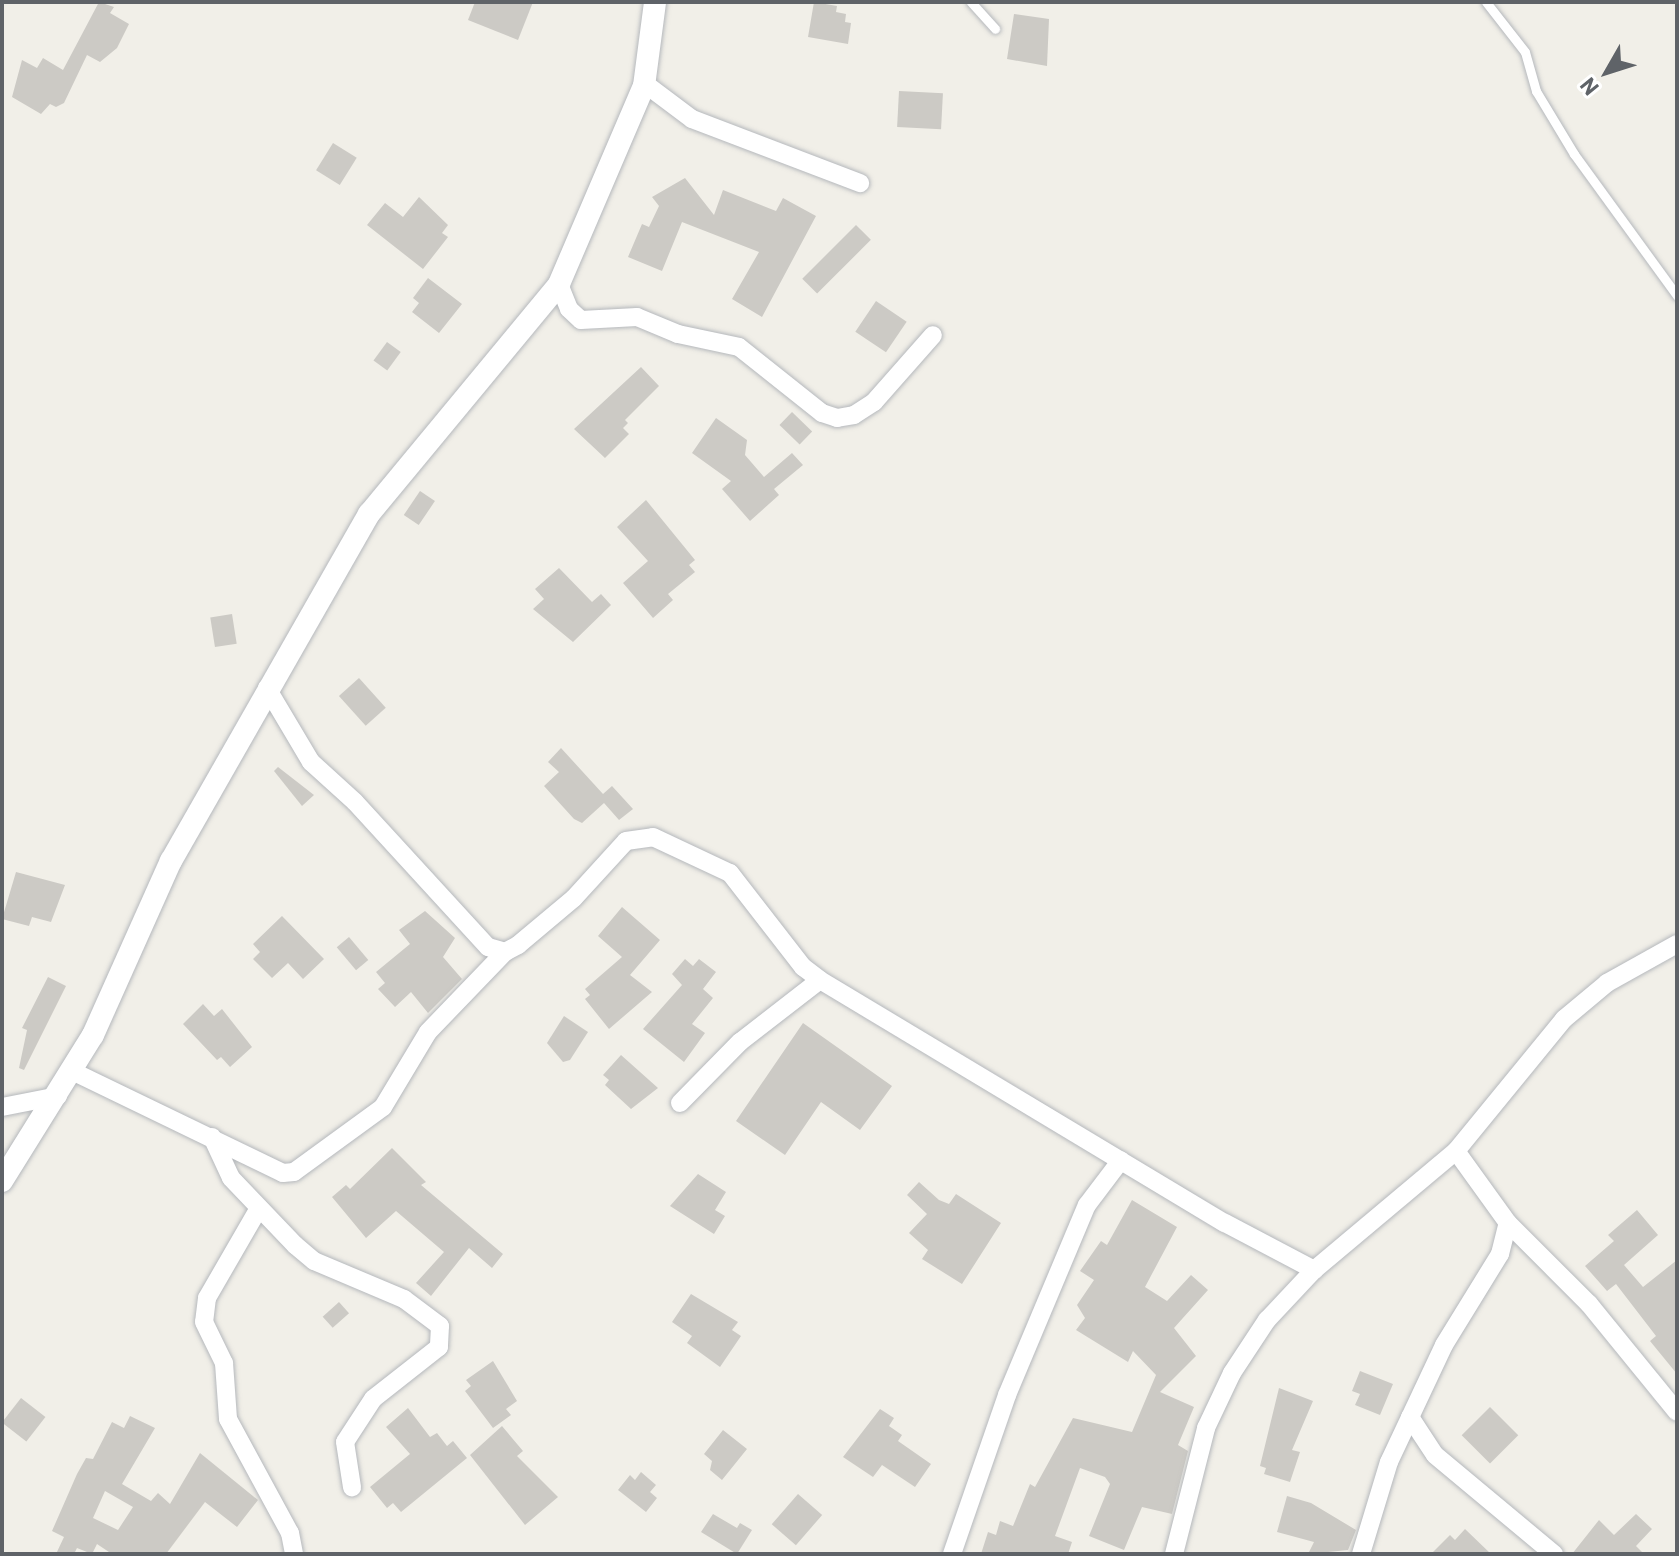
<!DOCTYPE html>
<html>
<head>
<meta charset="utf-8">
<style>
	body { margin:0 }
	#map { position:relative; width:1679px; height:1556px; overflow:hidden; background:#f1efe8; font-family:Barlow,sans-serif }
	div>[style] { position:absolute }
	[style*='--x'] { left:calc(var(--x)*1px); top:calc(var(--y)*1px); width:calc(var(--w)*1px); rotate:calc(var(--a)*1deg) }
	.building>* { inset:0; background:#cccac5; transform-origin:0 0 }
	.roads { filter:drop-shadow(0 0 2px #b5b8bc) drop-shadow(0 0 2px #b5b8bc) }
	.service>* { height:9px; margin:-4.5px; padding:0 4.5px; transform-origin:4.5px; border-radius:4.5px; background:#fff }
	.minor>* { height:18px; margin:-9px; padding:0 9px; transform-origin:9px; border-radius:9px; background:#fff }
	.tertiary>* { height:22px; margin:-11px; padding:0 11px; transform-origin:11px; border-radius:11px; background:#fff }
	span { translate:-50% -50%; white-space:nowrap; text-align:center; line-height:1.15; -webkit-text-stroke:6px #fff; paint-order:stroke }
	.frame { position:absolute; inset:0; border:4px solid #5f6368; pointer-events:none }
	.north { position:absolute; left:1567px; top:32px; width:80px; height:80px; -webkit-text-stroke:6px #fff; paint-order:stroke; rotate:231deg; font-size:22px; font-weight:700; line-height:32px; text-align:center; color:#5f6368 }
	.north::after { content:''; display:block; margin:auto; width:28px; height:36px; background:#5f6368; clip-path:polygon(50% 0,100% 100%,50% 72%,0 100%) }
</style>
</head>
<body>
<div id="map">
	<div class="building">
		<div style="clip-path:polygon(99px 2px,114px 7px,110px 13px,129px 24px,117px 48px,100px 62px,87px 55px,64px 103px,56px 107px,50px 104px,41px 114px,12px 97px,22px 60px,37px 68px,43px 58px,63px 70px)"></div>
		<div style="clip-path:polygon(475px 2px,533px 2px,518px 40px,468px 20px)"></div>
		<div style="clip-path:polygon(814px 2px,837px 6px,836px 12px,846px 14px,845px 22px,851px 23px,848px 44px,808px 37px)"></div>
		<div style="clip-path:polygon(1014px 14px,1049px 19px,1047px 66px,1007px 59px)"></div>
		<div style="left:899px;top:91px;width:44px;height:36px;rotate:3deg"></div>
		<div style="left:333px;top:143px;width:28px;height:32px;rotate:32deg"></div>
		<div style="clip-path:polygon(685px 178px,714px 215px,723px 190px,776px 211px,783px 198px,816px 216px,762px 317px,732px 299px,759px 252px,682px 222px,662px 271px,628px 257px,642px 224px,649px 227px,659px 206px,652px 197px)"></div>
		<div style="clip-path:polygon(419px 197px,448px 225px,442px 233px,448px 237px,423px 269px,367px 225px,385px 203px,403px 217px)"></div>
		<div style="left:856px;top:225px;width:21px;height:76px;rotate:45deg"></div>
		<div style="clip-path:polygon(428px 278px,462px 304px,439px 333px,412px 312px,419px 303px,413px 298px)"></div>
		<div style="left:876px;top:301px;width:37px;height:37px;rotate:34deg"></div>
		<div style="left:387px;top:342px;width:17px;height:23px;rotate:36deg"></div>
		<div style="clip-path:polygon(641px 367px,659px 386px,625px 420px,628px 423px,623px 428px,629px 434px,605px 458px,574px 429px)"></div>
		<div style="left:792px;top:412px;width:28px;height:18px;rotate:44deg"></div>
		<div style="clip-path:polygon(716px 418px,747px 440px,745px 455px,764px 477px,792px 453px,803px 465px,774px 489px,779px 495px,750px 521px,722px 489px,731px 481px,692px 453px)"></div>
		<div style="left:420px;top:491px;width:18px;height:29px;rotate:34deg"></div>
		<div style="clip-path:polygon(646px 500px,695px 560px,689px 565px,695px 572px,668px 594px,673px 600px,653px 618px,623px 583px,648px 561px,617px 527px)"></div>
		<div style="clip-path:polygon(559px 568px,592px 602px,601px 594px,611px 605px,573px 642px,533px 609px,544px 599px,535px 589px)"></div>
		<div style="left:232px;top:614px;width:30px;height:22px;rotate:81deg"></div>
		<div style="left:359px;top:678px;width:40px;height:27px;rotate:48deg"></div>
		<div style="clip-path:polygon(561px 748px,603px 794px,612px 786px,633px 809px,619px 820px,604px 803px,582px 823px,574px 819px,544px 786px,559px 772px,548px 762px)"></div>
		<div style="clip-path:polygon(278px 767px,314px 795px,302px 806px,274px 771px)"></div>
		<div style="clip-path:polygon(16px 872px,65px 885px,51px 922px,32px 917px,29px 926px,2px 919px)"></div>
		<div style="clip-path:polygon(622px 907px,660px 940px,630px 975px,652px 992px,609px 1029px,585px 999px,590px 995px,585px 989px,622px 957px,598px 936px)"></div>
		<div style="clip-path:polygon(425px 911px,455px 938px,443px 957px,462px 979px,428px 1013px,411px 992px,395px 1007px,378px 989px,385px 983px,376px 972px,410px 944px,399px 930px)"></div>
		<div style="clip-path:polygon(282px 916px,324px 959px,303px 979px,288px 963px,272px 978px,253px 959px,260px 952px,253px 944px)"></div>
		<div style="left:349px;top:937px;width:30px;height:16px;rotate:50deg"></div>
		<div style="clip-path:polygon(685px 959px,693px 966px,699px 959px,716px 972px,703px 989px,713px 998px,692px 1024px,705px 1033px,684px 1062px,643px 1029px,682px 985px,672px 974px)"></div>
		<div style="clip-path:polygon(48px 977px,66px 986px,24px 1070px,19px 1068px,27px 1030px,22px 1028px)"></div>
		<div style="clip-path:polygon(203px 1004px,214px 1016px,222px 1009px,252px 1047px,230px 1067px,221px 1057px,217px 1060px,183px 1024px)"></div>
		<div style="clip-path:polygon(564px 1016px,588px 1032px,570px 1060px,563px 1062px,547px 1043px)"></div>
		<div style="clip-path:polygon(803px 1023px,892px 1086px,860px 1130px,821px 1102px,785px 1155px,736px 1121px)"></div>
		<div style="clip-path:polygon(621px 1055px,658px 1088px,631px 1109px,605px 1085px,609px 1080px,603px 1075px)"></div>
		<div style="clip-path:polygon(392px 1148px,426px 1182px,421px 1185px,503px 1254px,492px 1268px,469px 1248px,431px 1296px,416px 1283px,444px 1252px,396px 1211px,366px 1238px,342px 1209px,332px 1197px,346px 1185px,350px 1189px)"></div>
		<div style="clip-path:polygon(698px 1174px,726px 1192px,715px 1210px,725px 1216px,714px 1234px,670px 1206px)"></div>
		<div style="clip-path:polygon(919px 1182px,939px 1200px,949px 1204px,956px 1194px,1001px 1223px,962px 1284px,922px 1259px,928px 1250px,909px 1233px,927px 1214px,907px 1195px)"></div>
		<div style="clip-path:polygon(1132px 1200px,1177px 1227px,1145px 1287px,1167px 1301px,1191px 1275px,1208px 1290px,1174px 1328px,1196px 1356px,1160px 1392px,1194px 1407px,1178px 1445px,1188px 1451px,1172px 1514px,1142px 1507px,1124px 1550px,1089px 1536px,1110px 1484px,1105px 1477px,1080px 1468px,1055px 1536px,1072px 1542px,1068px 1554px,981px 1554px,988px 1532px,996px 1535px,1000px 1521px,1013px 1526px,1030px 1484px,1035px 1487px,1073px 1418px,1132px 1432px,1156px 1375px,1133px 1351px,1128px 1362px,1076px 1330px,1085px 1318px,1077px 1305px,1094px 1280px,1080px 1271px,1101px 1241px,1107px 1245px)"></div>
		<div style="clip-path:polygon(1637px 1210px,1658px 1235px,1624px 1265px,1643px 1287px,1677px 1260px,1677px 1374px,1650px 1341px,1656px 1336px,1616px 1284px,1607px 1291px,1585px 1266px,1614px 1241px,1608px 1235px)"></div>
		<div style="clip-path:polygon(691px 1294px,738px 1322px,732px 1330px,741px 1336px,720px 1367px,687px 1343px,692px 1336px,672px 1322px)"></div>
		<div style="left:339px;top:1302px;width:15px;height:22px;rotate:48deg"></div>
		<div style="clip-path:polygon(493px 1361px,517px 1401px,506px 1409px,511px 1415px,493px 1428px,465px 1391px,471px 1386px,466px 1380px)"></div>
		<div style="clip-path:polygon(1360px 1371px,1393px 1384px,1380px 1415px,1355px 1405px,1360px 1394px,1352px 1391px)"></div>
		<div style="clip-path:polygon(1279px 1388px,1313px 1401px,1292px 1450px,1300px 1452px,1290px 1482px,1264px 1474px,1266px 1468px,1260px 1466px)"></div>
		<div style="left:21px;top:1398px;width:31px;height:31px;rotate:38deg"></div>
		<div style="left:1490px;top:1407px;width:40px;height:40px;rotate:45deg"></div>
		<div style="clip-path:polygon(408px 1408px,430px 1437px,437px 1433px,447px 1446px,453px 1441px,467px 1458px,401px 1512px,393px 1503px,387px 1508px,370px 1487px,410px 1454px,386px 1427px)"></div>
		<div style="clip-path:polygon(880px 1409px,894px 1418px,889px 1426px,902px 1435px,898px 1441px,931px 1464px,915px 1487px,882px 1465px,873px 1477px,843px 1457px)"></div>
		<div style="clip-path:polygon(evenodd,130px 1416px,155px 1428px,122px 1484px,151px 1501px,158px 1493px,170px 1504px,200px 1453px,258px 1500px,237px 1527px,205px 1502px,166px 1554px,112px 1554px,97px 1544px,92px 1554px,77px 1548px,74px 1554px,56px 1554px,64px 1537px,52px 1531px,77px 1474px,86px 1458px,93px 1459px,112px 1422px,124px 1428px,130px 1416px,105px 1491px,133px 1507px,118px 1530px,93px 1518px,105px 1491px)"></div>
		<div style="clip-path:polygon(502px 1426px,523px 1451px,517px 1456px,558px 1497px,525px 1525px,470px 1455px)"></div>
		<div style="clip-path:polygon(723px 1430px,747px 1449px,722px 1480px,710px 1470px,712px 1461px,704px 1454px)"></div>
		<div style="clip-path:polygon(641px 1472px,656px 1485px,650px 1492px,657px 1498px,646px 1512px,618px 1490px,630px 1475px,635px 1480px)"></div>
		<div style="left:798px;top:1494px;width:32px;height:40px;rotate:41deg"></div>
		<div style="clip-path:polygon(1287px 1496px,1311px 1503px,1356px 1530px,1348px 1550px,1308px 1554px,1314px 1542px,1277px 1532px)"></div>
		<div style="clip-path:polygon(713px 1514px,737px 1528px,740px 1523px,752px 1530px,737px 1554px,701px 1532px)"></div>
		<div style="clip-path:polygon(1636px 1514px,1652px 1529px,1636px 1546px,1644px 1554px,1572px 1554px,1599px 1520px,1614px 1535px)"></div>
		<div style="clip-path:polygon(1465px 1529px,1491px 1554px,1431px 1554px,1450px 1535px,1455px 1540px)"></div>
	</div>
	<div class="roads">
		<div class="service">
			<div style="--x:971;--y:2;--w:36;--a:48"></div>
			<div style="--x:1486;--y:2;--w:63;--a:52"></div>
			<div style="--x:1525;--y:52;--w:41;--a:74.2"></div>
			<div style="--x:1536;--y:91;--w:74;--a:58.9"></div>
			<div style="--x:1574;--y:154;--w:175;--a:54"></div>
		</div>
		<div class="minor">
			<div style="--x:644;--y:83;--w:60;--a:36.9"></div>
			<div style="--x:692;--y:119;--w:180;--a:20.9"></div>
			<div style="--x:559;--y:284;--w:27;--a:68"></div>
			<div style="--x:569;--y:309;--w:16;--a:43"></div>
			<div style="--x:581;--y:320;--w:56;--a:-3.1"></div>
			<div style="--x:637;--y:317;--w:44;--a:22.5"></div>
			<div style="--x:678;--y:334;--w:62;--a:12"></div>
			<div style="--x:739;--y:347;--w:106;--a:38.5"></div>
			<div style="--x:822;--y:413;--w:16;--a:18"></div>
			<div style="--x:837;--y:418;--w:17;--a:-10"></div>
			<div style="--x:854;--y:415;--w:24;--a:-33"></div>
			<div style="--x:874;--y:402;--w:89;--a:-48.6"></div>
			<div style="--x:267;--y:688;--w:86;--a:59.3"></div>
			<div style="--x:311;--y:762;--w:59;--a:42.3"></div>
			<div style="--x:355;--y:802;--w:197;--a:47.5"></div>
			<div style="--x:488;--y:947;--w:18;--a:16"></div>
			<div style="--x:505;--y:952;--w:15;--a:-28"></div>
			<div style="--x:518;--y:945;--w:73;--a:-40"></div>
			<div style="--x:574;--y:898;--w:77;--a:-47.6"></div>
			<div style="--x:626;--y:841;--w:27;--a:-8"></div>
			<div style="--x:653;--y:837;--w:85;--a:25.1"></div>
			<div style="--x:730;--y:873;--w:119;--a:52.2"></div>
			<div style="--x:803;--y:967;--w:21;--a:37"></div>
			<div style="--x:820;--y:980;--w:472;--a:31"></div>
			<div style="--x:1225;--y:1223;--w:101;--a:27.8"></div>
			<div style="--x:72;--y:1071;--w:234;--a:25.8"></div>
			<div style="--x:283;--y:1173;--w:11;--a:-5"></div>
			<div style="--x:294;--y:1172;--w:110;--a:-36.1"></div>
			<div style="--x:383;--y:1107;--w:87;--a:-59"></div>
			<div style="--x:428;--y:1032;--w:111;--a:-46.1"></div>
			<div style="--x:680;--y:1103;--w:86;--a:-45.5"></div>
			<div style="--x:740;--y:1042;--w:101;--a:-37.8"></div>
			<div style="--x:2;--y:1107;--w:57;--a:-11.1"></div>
			<div style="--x:212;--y:1137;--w:45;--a:65.1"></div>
			<div style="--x:231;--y:1178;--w:93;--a:46.3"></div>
			<div style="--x:295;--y:1245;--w:25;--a:40"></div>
			<div style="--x:314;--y:1261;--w:98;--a:22.9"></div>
			<div style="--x:404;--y:1299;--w:45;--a:36.9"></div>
			<div style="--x:440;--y:1326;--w:21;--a:93"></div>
			<div style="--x:439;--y:1347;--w:84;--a:141.8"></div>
			<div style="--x:373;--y:1399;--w:51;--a:123.1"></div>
			<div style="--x:345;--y:1442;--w:46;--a:81.2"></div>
			<div style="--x:1456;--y:1151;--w:89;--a:54.2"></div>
			<div style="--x:1508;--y:1223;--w:115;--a:45"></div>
			<div style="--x:1589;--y:1304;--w:139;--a:50.8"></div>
			<div style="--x:259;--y:1208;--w:104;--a:120"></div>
			<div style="--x:207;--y:1298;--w:24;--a:97"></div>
			<div style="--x:204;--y:1322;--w:46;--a:64"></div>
			<div style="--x:224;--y:1363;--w:56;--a:85.9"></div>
			<div style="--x:228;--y:1419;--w:130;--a:61.5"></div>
			<div style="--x:290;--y:1533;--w:21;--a:79"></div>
			<div style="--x:1410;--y:1417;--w:45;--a:56.7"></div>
			<div style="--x:1435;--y:1455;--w:155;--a:39.8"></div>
			<div style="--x:952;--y:1554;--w:168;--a:-70.9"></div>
			<div style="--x:1007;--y:1395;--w:206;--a:-67.2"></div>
			<div style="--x:1087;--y:1205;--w:56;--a:-52.9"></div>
			<div style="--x:1174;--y:1554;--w:130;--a:-75.7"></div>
			<div style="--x:1206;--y:1428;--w:61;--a:-64.7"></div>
			<div style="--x:1232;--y:1373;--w:64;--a:-56.6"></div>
			<div style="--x:1267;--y:1320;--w:69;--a:-46.8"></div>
			<div style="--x:1314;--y:1270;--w:185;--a:-40"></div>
			<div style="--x:1456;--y:1151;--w:171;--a:-50.7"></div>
			<div style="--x:1564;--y:1019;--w:56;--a:-39.9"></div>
			<div style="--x:1607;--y:983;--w:80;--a:-29.1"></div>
			<div style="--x:1361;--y:1554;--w:96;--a:-73.1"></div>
			<div style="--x:1389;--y:1462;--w:129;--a:-64.8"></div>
			<div style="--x:1444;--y:1345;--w:107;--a:-58.4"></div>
			<div style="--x:1500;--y:1254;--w:32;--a:-76"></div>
		</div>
		<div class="tertiary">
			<div style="--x:2;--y:1181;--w:172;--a:-58.1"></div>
			<div style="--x:93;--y:1035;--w:191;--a:-65.9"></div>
			<div style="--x:171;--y:861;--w:400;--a:-60.3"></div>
			<div style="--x:369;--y:514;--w:298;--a:-50.4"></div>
			<div style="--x:559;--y:284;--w:215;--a:-66.8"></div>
			<div style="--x:644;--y:86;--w:85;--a:-82.5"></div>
		</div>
	</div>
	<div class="frame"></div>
	<div class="north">N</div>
</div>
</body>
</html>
